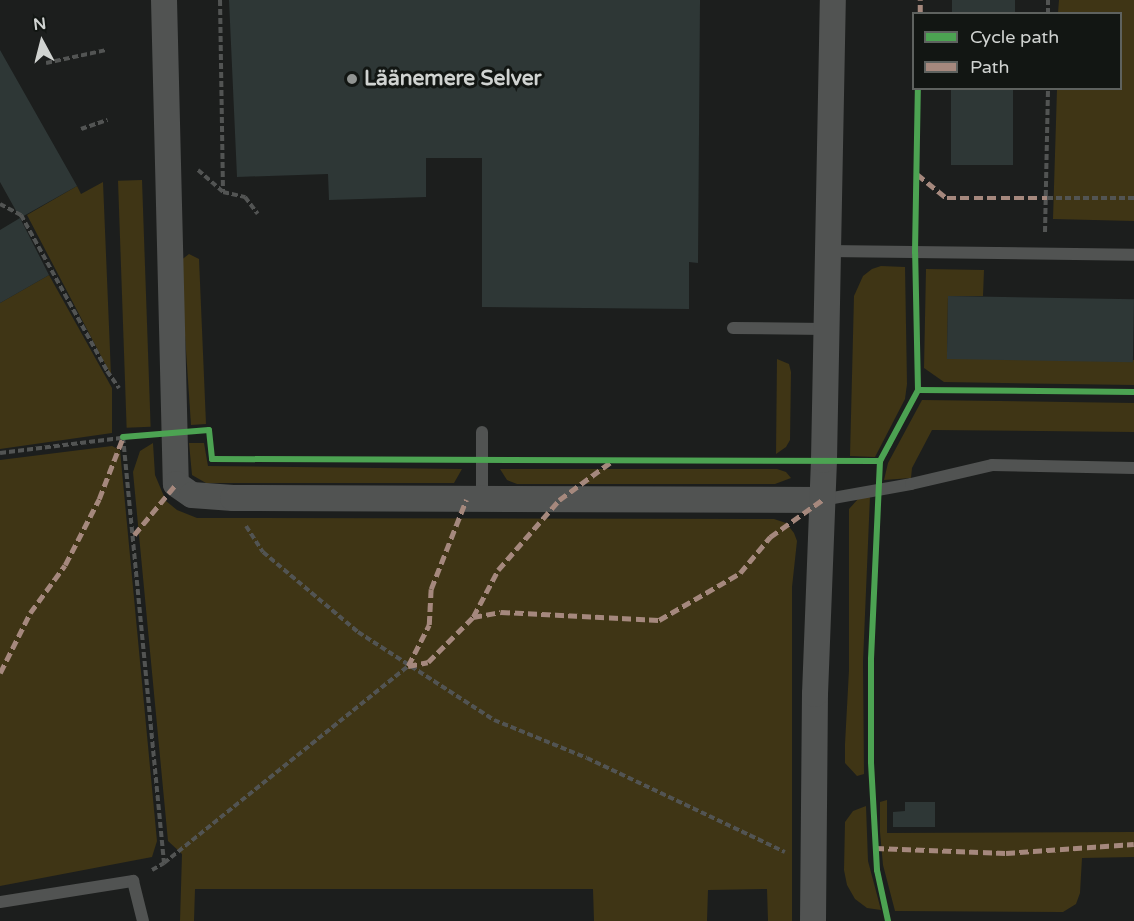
<!DOCTYPE html>
<html>
<head>
<meta charset="utf-8">
<style>
	body { margin:0 }
	#map { position:relative; width:1134px; height:921px; overflow:hidden; background:#1c1e1d; font-family:"Varela Round",sans-serif }
	div>[style] { position:absolute }
	[style*='--x'] { left:calc(var(--x)*1px); top:calc(var(--y)*1px); width:calc(var(--w)*1px); rotate:calc(var(--a)*1deg) }
	.green>* { inset:0; background:#3f3515; transform-origin:0 0 }
	.building>* { inset:0; background:#2e3736; transform-origin:0 0 }
	.path>* { height:4px; margin-top:-2px; transform-origin:0; background:repeating-linear-gradient(90deg,#525453 0 6px,transparent 0 9px) }
	.lane>* { height:12px; margin:-6px; padding:0 6px; transform-origin:6px; border-radius:6px; background:#515352 }
	.street>* { height:26px; margin:-13px; padding:0 13px; transform-origin:13px; border-radius:13px; background:#515352 }
	.quiet>* { height:4.5px; margin-top:-2.25px; transform-origin:0; background:repeating-linear-gradient(90deg,#a5887d 0 9px,transparent 0 13.5px) }
	.cycleway>* { height:6px; margin:-3px; padding:0 3px; transform-origin:3px; border-radius:3px; background:#4ca352 }
	.dots>* { width:16px; height:16px; translate:-50% -50%; box-sizing:border-box; border:3px solid #121613; border-radius:50% }
	span { translate:-50% -50%; white-space:nowrap; text-align:center; line-height:1.15; -webkit-text-stroke:6px #121613; paint-order:stroke }
	.poi-label { font-size:21px; color:#d0d3d1; font-weight:700 }
	.left { translate:0 -50%; text-align:left }
	.legend { position:absolute; left:912px; top:12px; width:210px; height:78px; box-sizing:border-box; background:#121613; border:2px solid #5e625f; margin:0; padding:8px 10px; list-style:none; font-size:18px; color:#d0d3d1 }
	.legend li { display:flex; align-items:center; gap:12px; height:30px }
	.legend b { width:30px; border:2px solid #5e625f }
	.north { position:absolute; left:12px; top:12px; width:60px; height:60px; -webkit-text-stroke:4px #121613; paint-order:stroke; rotate:353deg; font-size:16px; font-weight:700; line-height:24px; text-align:center; color:#d0d3d1 }
	.north::after { content:''; display:block; margin:auto; width:21px; height:27px; background:#d0d3d1; clip-path:polygon(50% 0,100% 100%,50% 72%,0 100%) }
</style>
</head>
<body>
<div id="map">
	<div class="green">
		<div style="clip-path:polygon(1059px 0,1134px 0,1134px 221px,1053px 219px,1057px 89px,1120px 88px,1120px 14px,1058px 13px)"></div>
		<div style="left:142px;top:180px;width:247px;height:24px;rotate:88deg"></div>
		<div style="clip-path:polygon(103px 182px,111px 375px,27px 215px,77px 186px,81px 194px)"></div>
		<div style="clip-path:polygon(189px 254px,199px 259px,206px 424px,191px 425px,180px 261px)"></div>
		<div style="clip-path:polygon(881px 266px,905px 267px,907px 384px,905px 399px,875px 457px,850px 456px,854px 296px,863px 276px,872px 269px)"></div>
		<div style="clip-path:polygon(926px 269px,984px 270px,983px 296px,948px 296px,947px 358px,1134px 360px,1134px 385px,944px 382px,924px 368px)"></div>
		<div style="clip-path:polygon(49px 275px,112px 388px,112px 433px,0 449px,0 303px)"></div>
		<div style="clip-path:polygon(777px 359px,789px 364px,791px 372px,790px 440px,786px 447px,776px 454px)"></div>
		<div style="clip-path:polygon(922px 400px,1134px 403px,1134px 432px,932px 430px,912px 468px,911px 478px,884px 480px,888px 463px)"></div>
		<div style="clip-path:polygon(153px 443px,155px 475px,166px 501px,177px 510px,197px 518px,774px 519px,786px 523px,794px 533px,797px 541px,792px 587px,792px 921px,768px 921px,767px 889px,708px 890px,707px 921px,594px 921px,593px 889px,195px 889px,194px 921px,180px 921px,182px 854px,168px 841px,133px 472px,140px 451px)"></div>
		<div style="clip-path:polygon(189px 443px,204px 443px,208px 466px,462px 469px,454px 483px,206px 483px,192px 475px)"></div>
		<div style="clip-path:polygon(112px 446px,120px 450px,157px 841px,152px 857px,0 886px,0 460px)"></div>
		<div style="clip-path:polygon(500px 469px,777px 469px,786px 472px,791px 478px,775px 484px,517px 484px,507px 480px)"></div>
		<div style="clip-path:polygon(870px 496px,863px 662px,864px 774px,857px 776px,845px 763px,845px 744px,849px 670px,849px 509px,858px 499px)"></div>
		<div style="clip-path:polygon(887px 800px,887px 833px,1134px 832px,1134px 857px,1082px 858px,1080px 893px,1076px 904px,1063px 912px,895px 911px,883px 865px,880px 832px,880px 802px)"></div>
		<div style="clip-path:polygon(866px 806px,868px 861px,881px 910px,867px 908px,855px 899px,847px 885px,844px 870px,845px 822px,853px 811px)"></div>
	</div>
	<div class="building">
		<div style="clip-path:polygon(229px 0,700px 0,698px 263px,689px 262px,689px 309px,482px 307px,482px 158px,426px 158px,426px 197px,329px 200px,328px 174px,237px 177px)"></div>
		<div style="left:952px;top:0;width:63px;height:14px"></div>
		<div style="clip-path:polygon(0 50px,77px 186px,20px 218px,49px 275px,0 303px,0 230px,20px 218px,0 182px)"></div>
		<div style="left:951px;top:88px;width:62px;height:77px"></div>
		<div style="left:948px;top:296px;width:186px;height:63px;rotate:1deg"></div>
		<div style="clip-path:polygon(905px 802px,935px 802px,935px 827px,893px 827px,893px 812px,905px 811px)"></div>
	</div>
	<div class="path">
		<div style="--x:220;--y:0;--w:192;--a:89.1"></div>
		<div style="--x:1048;--y:14;--w:14;--a:-90"></div>
		<div style="--x:46;--y:63;--w:61;--a:-12.2"></div>
		<div style="--x:81;--y:129;--w:28;--a:-19"></div>
		<div style="--x:198;--y:170;--w:33;--a:41"></div>
		<div style="--x:223;--y:192;--w:23;--a:13"></div>
		<div style="--x:245;--y:197;--w:21;--a:53"></div>
		<div style="--x:1047;--y:198;--w:87;--a:0"></div>
		<div style="--x:0;--y:204;--w:24;--a:28"></div>
		<div style="--x:21;--y:215;--w:178;--a:61.1"></div>
		<div style="--x:107;--y:371;--w:21;--a:55"></div>
		<div style="--x:1045;--y:232;--w:144;--a:-88.8"></div>
		<div style="--x:203;--y:430;--w:6;--a:0"></div>
		<div style="--x:209;--y:430;--w:29;--a:84"></div>
		<div style="--x:212;--y:459;--w:248;--a:0"></div>
		<div style="--x:123;--y:437;--w:428;--a:84.5"></div>
		<div style="--x:164;--y:863;--w:314;--a:-38.9"></div>
		<div style="--x:0;--y:453;--w:146;--a:-7.1"></div>
		<div style="--x:503;--y:460;--w:293;--a:0.2"></div>
		<div style="--x:851;--y:461;--w:29;--a:0"></div>
		<div style="--x:880;--y:463;--w:82;--a:-62.5"></div>
		<div style="--x:918;--y:390;--w:216;--a:0.5"></div>
		<div style="--x:878;--y:512;--w:147;--a:92.7"></div>
		<div style="--x:871;--y:659;--w:103;--a:90"></div>
		<div style="--x:871;--y:762;--w:108;--a:86.8"></div>
		<div style="--x:877;--y:870;--w:52;--a:77.8"></div>
		<div style="--x:246;--y:526;--w:31;--a:57"></div>
		<div style="--x:263;--y:552;--w:124;--a:40.1"></div>
		<div style="--x:358;--y:632;--w:162;--a:32.9"></div>
		<div style="--x:494;--y:720;--w:100;--a:22.2"></div>
		<div style="--x:587;--y:758;--w:219;--a:25.4"></div>
		<div style="--x:152;--y:870;--w:14;--a:-30"></div>
	</div>
	<div class="lane">
		<div style="--x:828;--y:251;--w:306;--a:0.7"></div>
		<div style="--x:733;--y:328;--w:93;--a:0.6"></div>
		<div style="--x:482;--y:500;--w:68;--a:-90"></div>
		<div style="--x:822;--y:500;--w:90;--a:-10.2"></div>
		<div style="--x:911;--y:484;--w:83;--a:-13.2"></div>
		<div style="--x:992;--y:465;--w:142;--a:1.2"></div>
		<div style="--x:0;--y:902;--w:135;--a:-9"></div>
		<div style="--x:133;--y:881;--w:41;--a:76"></div>
	</div>
	<div class="street">
		<div style="--x:164;--y:0;--w:484;--a:88.6"></div>
		<div style="--x:176;--y:484;--w:19;--a:35"></div>
		<div style="--x:192;--y:495;--w:41;--a:4.2"></div>
		<div style="--x:233;--y:498;--w:589;--a:0.19"></div>
		<div style="--x:813;--y:921;--w:227;--a:-89.5"></div>
		<div style="--x:815;--y:694;--w:234;--a:-87.8"></div>
		<div style="--x:824;--y:460;--w:460;--a:-88.9"></div>
	</div>
	<div class="quiet">
		<div style="--x:920;--y:14;--w:14;--a:-90"></div>
		<div style="--x:917;--y:174;--w:38;--a:39"></div>
		<div style="--x:947;--y:198;--w:100;--a:0"></div>
		<div style="--x:134;--y:535;--w:66;--a:-50.5"></div>
		<div style="--x:473;--y:617;--w:28;--a:-10"></div>
		<div style="--x:501;--y:612;--w:158;--a:2.9"></div>
		<div style="--x:659;--y:620;--w:94;--a:-30.1"></div>
		<div style="--x:740;--y:573;--w:47;--a:-50.2"></div>
		<div style="--x:770;--y:537;--w:64;--a:-35.4"></div>
		<div style="--x:408;--y:666;--w:20;--a:-11"></div>
		<div style="--x:428;--y:662;--w:64;--a:-45"></div>
		<div style="--x:473;--y:617;--w:53;--a:-62"></div>
		<div style="--x:498;--y:570;--w:93;--a:-48.9"></div>
		<div style="--x:559;--y:500;--w:66;--a:-36.3"></div>
		<div style="--x:408;--y:666;--w:46;--a:-62.9"></div>
		<div style="--x:429;--y:625;--w:36;--a:-87"></div>
		<div style="--x:431;--y:589;--w:96;--a:-68.5"></div>
		<div style="--x:0;--y:673;--w:67;--a:-63.4"></div>
		<div style="--x:30;--y:613;--w:59;--a:-53.9"></div>
		<div style="--x:65;--y:565;--w:74;--a:-62.7"></div>
		<div style="--x:99;--y:499;--w:66;--a:-68.8"></div>
		<div style="--x:875;--y:848;--w:131;--a:2.2"></div>
		<div style="--x:1006;--y:853;--w:128;--a:-4"></div>
	</div>
	<div class="cycleway">
		<div style="--x:918;--y:390;--w:138;--a:-91.2"></div>
		<div style="--x:915;--y:252;--w:164;--a:-89"></div>
		<div style="--x:123;--y:437;--w:86;--a:-4.7"></div>
		<div style="--x:209;--y:430;--w:29;--a:84"></div>
		<div style="--x:212;--y:459;--w:668;--a:0.17"></div>
		<div style="--x:888;--y:921;--w:52;--a:-102.2"></div>
		<div style="--x:877;--y:870;--w:108;--a:-93.2"></div>
		<div style="--x:871;--y:762;--w:103;--a:-90"></div>
		<div style="--x:871;--y:659;--w:198;--a:-87.4"></div>
		<div style="--x:880;--y:461;--w:81;--a:-61.8"></div>
		<div style="--x:918;--y:390;--w:216;--a:0.5"></div>
	</div>
	<div class="dots">
		<div style="left:352px;top:79px;background:#919492"></div>
	</div>
	<div class="poi-label">
		<span class="left" style="left:364px;top:79px">Läänemere Selver</span>
	</div>
	<ul class="legend">
	<li><b style="height:8px;background:#4ca352"></b>Cycle path</li>
	<li><b style="height:8px;background:#a5887d"></b>Path</li>
	</ul>
	<div class="north">N</div>
</div>
</body>
</html>
